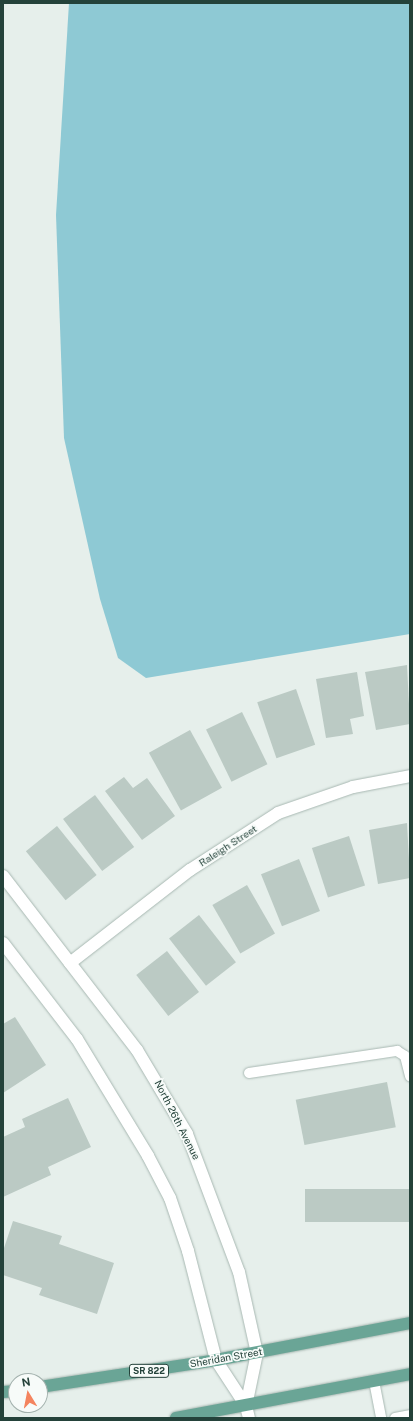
<!DOCTYPE html>
<html>
<head>
<meta charset="utf-8">
<style>
	body { margin:0 }
	#map { position:relative; width:413px; height:1421px; overflow:hidden; background:#e6efeb; font-family:"Public Sans",sans-serif }
	div>[style] { position:absolute }
	[style*='--x'] { left:calc(var(--x)*1px); top:calc(var(--y)*1px); width:calc(var(--w)*1px); rotate:calc(var(--a)*1deg) }
	.water>* { inset:0; background:#8ec9d4 }
	.building>* { inset:0; background:#bbcac4; transform-origin:0 0 }
	.roads { filter:drop-shadow(0 0 1px #a8b8b2) drop-shadow(0 0 1px #a8b8b2) }
	.lane>* { height:10px; margin:-5px; padding:0 5px; transform-origin:5px; border-radius:5px; background:#fff }
	.street>* { height:12px; margin:-6px; padding:0 6px; transform-origin:6px; border-radius:6px; background:#fff }
	.secondary>* { height:12px; margin:-6px; padding:0 6px; transform-origin:6px; border-radius:6px; background:#fff }
	.primary>* { height:12px; margin:-6px; padding:0 6px; transform-origin:6px; border-radius:6px; background:#6aa596 }
	span { translate:-50% -50%; white-space:nowrap; text-align:center; line-height:1.15; -webkit-text-stroke:3.5px #f7fbf9; paint-order:stroke }
	.shield-label span { padding:1px 3px; background:#f7fbf9; border:1px solid; border-radius:3px; -webkit-text-stroke-width:0 }
	.shield-label { font-size:9px; color:#24423a; font-weight:700 }
	.street-label { font-size:10px; color:#24423a }
	.frame { position:absolute; inset:0; border:4px solid #24423a; pointer-events:none }
	.north { position:absolute; left:8px; top:1373px; width:40px; height:40px; box-sizing:border-box; background:#f7fbf9; border:1px solid #a3b1ad; border-radius:50%; rotate:350deg; font-size:11px; font-weight:700; line-height:16px; text-align:center; color:#24423a }
	.north::after { content:''; display:block; margin:auto; width:14px; height:18px; background:#f4845f; clip-path:polygon(50% 0,100% 100%,50% 72%,0 100%) }
</style>
</head>
<body>
<div id="map">
	<div class="water">
		<div style="clip-path:polygon(69px 3px,410px 3px,410px 634px,146px 678px,118px 658px,100px 599px,64px 438px,56px 215px)"></div>
	</div>
	<div class="building">
		<div style="clip-path:polygon(407px 665px,410px 724px,376px 730px,365px 672px)"></div>
		<div style="clip-path:polygon(357px 672px,364px 716px,350px 719px,353px 734px,326px 738px,316px 679px)"></div>
		<div style="left:296px;top:689px;width:59px;height:41px;rotate:71deg"></div>
		<div style="left:242px;top:712px;width:58px;height:40px;rotate:64deg"></div>
		<div style="left:190px;top:730px;width:66px;height:47px;rotate:61deg"></div>
		<div style="clip-path:polygon(124px 777px,133px 788px,147px 778px,175px 816px,142px 840px,105px 791px)"></div>
		<div style="left:95px;top:795px;width:65px;height:40px;rotate:53deg"></div>
		<div style="clip-path:polygon(407px 823px,410px 878px,378px 884px,369px 830px)"></div>
		<div style="left:57px;top:826px;width:63px;height:40px;rotate:51deg"></div>
		<div style="left:349px;top:836px;width:52px;height:39px;rotate:72deg"></div>
		<div style="left:299px;top:859px;width:56px;height:41px;rotate:68deg"></div>
		<div style="left:247px;top:885px;width:56px;height:40px;rotate:60deg"></div>
		<div style="left:199px;top:915px;width:60px;height:38px;rotate:52deg"></div>
		<div style="left:167px;top:951px;width:52px;height:39px;rotate:52deg"></div>
		<div style="clip-path:polygon(15px 1017px,46px 1065px,3px 1093px,3px 1024px)"></div>
		<div style="left:387px;top:1082px;width:46px;height:93px;rotate:79deg"></div>
		<div style="clip-path:polygon(68px 1098px,91px 1147px,48px 1167px,51px 1175px,3px 1197px,3px 1137px,25px 1127px,22px 1119px)"></div>
		<div style="left:410px;top:1189px;width:33px;height:105px;rotate:90deg"></div>
		<div style="clip-path:polygon(13px 1221px,62px 1236px,59px 1244px,114px 1263px,97px 1314px,39px 1295px,42px 1288px,3px 1275px,3px 1251px)"></div>
	</div>
	<div class="roads">
		<div class="lane">
			<div style="--x:249;--y:1073;--w:150;--a:-8.5"></div>
			<div style="--x:397;--y:1051;--w:9;--a:32"></div>
			<div style="--x:405;--y:1056;--w:21;--a:76"></div>
			<div style="--x:374;--y:1381;--w:38;--a:79"></div>
			<div style="--x:395;--y:1418;--w:15;--a:-11"></div>
		</div>
		<div class="street">
			<div style="--x:70;--y:963;--w:152;--a:-37.8"></div>
			<div style="--x:190;--y:870;--w:105;--a:-32.9"></div>
			<div style="--x:278;--y:813;--w:79;--a:-19.1"></div>
			<div style="--x:353;--y:787;--w:58;--a:-10.9"></div>
		</div>
		<div class="secondary">
			<div style="--x:3;--y:876;--w:220;--a:52.4"></div>
			<div style="--x:137;--y:1050;--w:98;--a:59.2"></div>
			<div style="--x:187;--y:1134;--w:147;--a:69.4"></div>
			<div style="--x:239;--y:1272;--w:83;--a:77.5"></div>
			<div style="--x:257;--y:1353;--w:54;--a:101.7"></div>
			<div style="--x:3;--y:943;--w:121;--a:52.4"></div>
			<div style="--x:77;--y:1039;--w:137;--a:58.7"></div>
			<div style="--x:148;--y:1156;--w:47;--a:62.4"></div>
			<div style="--x:170;--y:1198;--w:56;--a:71.2"></div>
			<div style="--x:188;--y:1251;--w:113;--a:75.6"></div>
			<div style="--x:216;--y:1360;--w:55;--a:56.9"></div>
			<div style="--x:246;--y:1406;--w:12;--a:76"></div>
		</div>
		<div class="primary">
			<div style="--x:40;--y:1387;--w:178;--a:-8.7"></div>
			<div style="--x:216;--y:1360;--w:197;--a:-10.8"></div>
			<div style="--x:3;--y:1392;--w:13;--a:-4"></div>
			<div style="--x:176;--y:1418;--w:238;--a:-10.6"></div>
		</div>
	</div>
	<div class="shield-label">
		<span style="left:149px;top:1371px">SR 822</span>
	</div>
	<div class="street-label">
		<span style="left:228px;top:846px;rotate:-33deg">Raleigh Street</span>
		<span style="left:177px;top:1120px;rotate:63deg">North 26th Avenue</span>
		<span style="left:226px;top:1358px;rotate:-10deg">Sheridan Street</span>
	</div>
	<div class="frame"></div>
	<div class="north">N</div>
</div>
</body>
</html>
